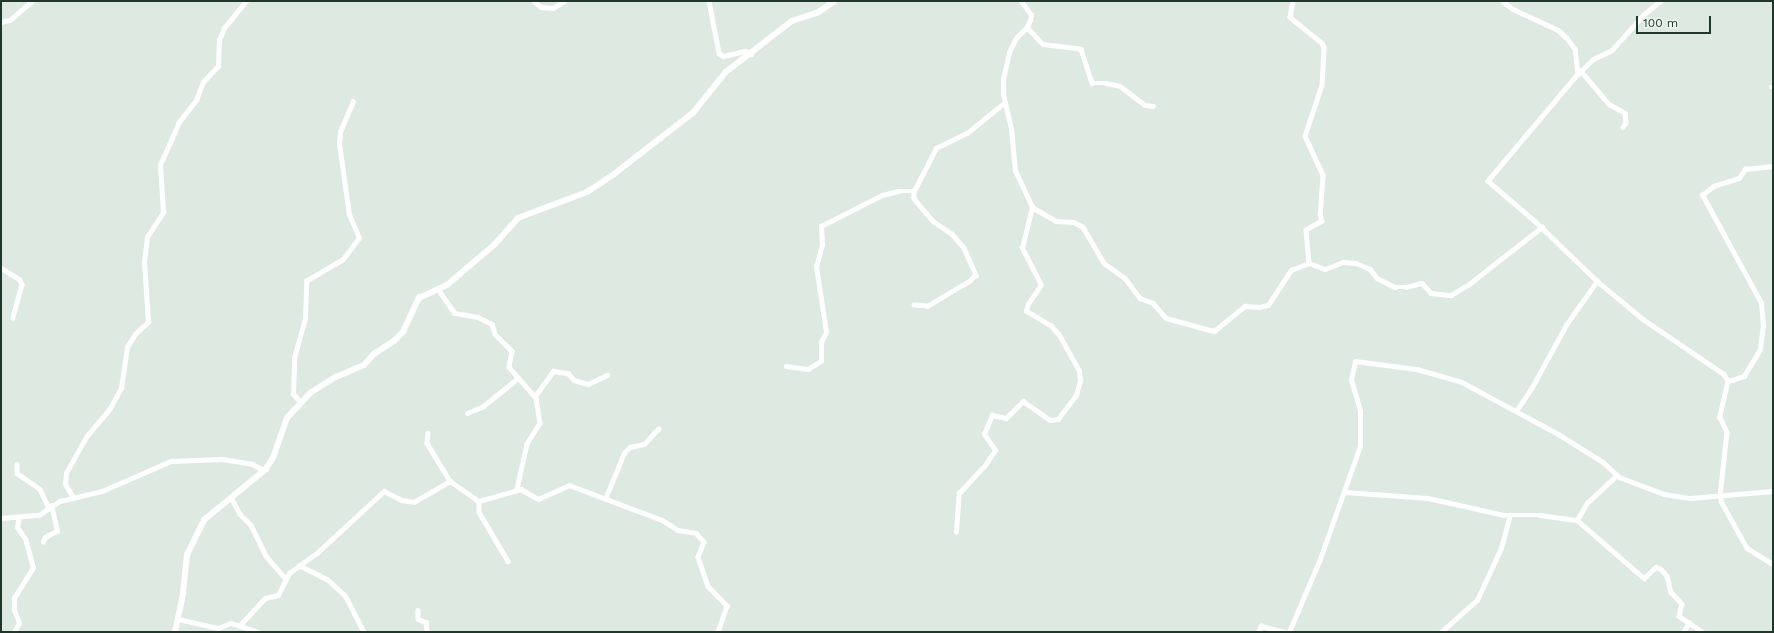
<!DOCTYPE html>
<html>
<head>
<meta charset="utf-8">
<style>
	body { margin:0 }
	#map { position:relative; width:1774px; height:633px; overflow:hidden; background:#dde9e1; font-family:"Work Sans",sans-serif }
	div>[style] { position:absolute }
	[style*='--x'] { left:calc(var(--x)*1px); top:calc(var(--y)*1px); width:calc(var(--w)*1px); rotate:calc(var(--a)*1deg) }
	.minor>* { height:4.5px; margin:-2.25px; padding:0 2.25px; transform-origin:2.25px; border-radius:2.25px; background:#fff }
	.tertiary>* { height:5.5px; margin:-2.75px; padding:0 2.75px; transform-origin:2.75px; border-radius:2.75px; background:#fff }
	span { translate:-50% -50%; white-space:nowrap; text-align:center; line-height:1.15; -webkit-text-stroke:3.5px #edf6ef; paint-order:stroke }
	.frame { position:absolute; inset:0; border:2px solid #20372b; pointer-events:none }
	.scale { position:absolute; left:1636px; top:16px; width:75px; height:18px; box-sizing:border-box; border:2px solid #20372b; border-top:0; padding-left:5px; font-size:12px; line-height:14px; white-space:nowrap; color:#20372b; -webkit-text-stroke:3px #edf6ef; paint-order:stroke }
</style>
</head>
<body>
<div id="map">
	<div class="minor">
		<div style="--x:534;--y:1;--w:9;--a:41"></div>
		<div style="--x:541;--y:7;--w:12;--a:5"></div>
		<div style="--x:553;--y:8;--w:13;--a:-32"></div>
		<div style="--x:709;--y:1;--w:53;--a:79.1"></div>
		<div style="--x:719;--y:53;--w:5;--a:37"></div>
		<div style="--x:723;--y:56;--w:23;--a:-13"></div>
		<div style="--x:745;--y:51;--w:7;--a:27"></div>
		<div style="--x:1293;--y:1;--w:16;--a:101"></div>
		<div style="--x:1290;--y:17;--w:41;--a:39.1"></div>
		<div style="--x:1322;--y:43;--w:5;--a:68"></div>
		<div style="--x:1324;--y:48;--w:37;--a:93"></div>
		<div style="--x:1322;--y:85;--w:54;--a:108.4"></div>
		<div style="--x:1305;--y:136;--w:43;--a:65.2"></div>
		<div style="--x:1323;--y:175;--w:39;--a:94"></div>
		<div style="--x:1320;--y:214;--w:7;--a:74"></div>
		<div style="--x:1322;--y:221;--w:18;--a:151"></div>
		<div style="--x:1306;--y:230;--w:33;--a:85"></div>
		<div style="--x:1503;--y:1;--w:13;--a:39"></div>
		<div style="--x:1513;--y:9;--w:50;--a:25"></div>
		<div style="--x:1558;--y:30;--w:12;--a:42"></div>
		<div style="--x:1567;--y:38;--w:14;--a:54"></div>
		<div style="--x:1575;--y:49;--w:25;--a:83"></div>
		<div style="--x:1578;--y:74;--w:140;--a:130.1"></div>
		<div style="--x:1488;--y:181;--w:63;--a:40.5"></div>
		<div style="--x:1536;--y:222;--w:85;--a:44"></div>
		<div style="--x:1597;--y:281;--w:60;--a:39.6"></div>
		<div style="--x:1643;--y:319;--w:98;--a:34.2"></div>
		<div style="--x:1724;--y:374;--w:8;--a:60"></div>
		<div style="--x:1728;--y:381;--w:37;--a:103"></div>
		<div style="--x:1720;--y:417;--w:17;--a:65"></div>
		<div style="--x:1727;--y:432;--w:63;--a:96.3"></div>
		<div style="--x:1720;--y:495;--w:8;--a:76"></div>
		<div style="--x:1722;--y:503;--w:51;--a:60.9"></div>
		<div style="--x:1747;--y:548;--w:31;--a:32"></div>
		<div style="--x:1;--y:22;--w:9;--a:-13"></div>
		<div style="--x:10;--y:20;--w:29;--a:-41"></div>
		<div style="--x:1027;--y:27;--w:23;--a:47"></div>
		<div style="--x:1043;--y:44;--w:38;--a:7"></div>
		<div style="--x:1081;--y:49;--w:36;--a:72"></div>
		<div style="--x:1092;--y:83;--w:14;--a:0"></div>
		<div style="--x:1106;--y:83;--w:14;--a:12"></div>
		<div style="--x:1120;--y:86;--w:31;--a:37"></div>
		<div style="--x:1145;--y:105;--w:8;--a:7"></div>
		<div style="--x:1581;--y:71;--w:43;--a:49.7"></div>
		<div style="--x:1609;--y:104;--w:18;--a:29"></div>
		<div style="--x:1625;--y:113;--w:10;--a:84"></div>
		<div style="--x:1626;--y:123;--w:5;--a:127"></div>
		<div style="--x:1578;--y:74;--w:21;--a:-45"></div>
		<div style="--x:1593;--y:59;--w:21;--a:-25"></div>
		<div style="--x:1612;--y:50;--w:47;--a:-48.5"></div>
		<div style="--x:1643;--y:15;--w:22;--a:-39"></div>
		<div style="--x:1771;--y:87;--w:2;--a:0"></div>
		<div style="--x:914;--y:191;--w:7;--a:90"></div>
		<div style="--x:914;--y:198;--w:10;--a:53"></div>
		<div style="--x:920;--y:206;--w:20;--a:49"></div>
		<div style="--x:933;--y:221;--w:23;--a:34"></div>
		<div style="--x:952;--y:234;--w:18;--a:49"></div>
		<div style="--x:964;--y:248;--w:30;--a:66"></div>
		<div style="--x:976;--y:275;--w:8;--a:135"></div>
		<div style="--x:970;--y:281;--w:49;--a:149.2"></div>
		<div style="--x:928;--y:306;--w:14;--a:-176"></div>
		<div style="--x:1032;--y:207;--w:28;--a:30"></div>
		<div style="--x:1056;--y:221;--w:18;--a:3"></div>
		<div style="--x:1074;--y:222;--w:10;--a:29"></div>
		<div style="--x:1083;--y:227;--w:42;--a:59.7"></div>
		<div style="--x:1104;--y:263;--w:26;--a:36"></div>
		<div style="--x:1125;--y:278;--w:25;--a:53"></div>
		<div style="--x:1140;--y:298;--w:14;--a:21"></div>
		<div style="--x:1153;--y:303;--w:20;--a:49"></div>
		<div style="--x:1166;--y:318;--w:50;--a:15.2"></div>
		<div style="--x:1214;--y:331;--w:40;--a:-39"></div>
		<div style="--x:1245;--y:306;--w:14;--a:4"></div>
		<div style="--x:1259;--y:307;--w:9;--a:-13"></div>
		<div style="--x:1268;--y:305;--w:42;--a:-56.7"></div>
		<div style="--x:1291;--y:270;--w:19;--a:-21"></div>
		<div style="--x:1309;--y:263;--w:17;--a:21"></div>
		<div style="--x:1325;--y:269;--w:19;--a:-21"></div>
		<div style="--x:1343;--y:262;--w:13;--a:4"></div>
		<div style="--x:1356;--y:263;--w:15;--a:23"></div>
		<div style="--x:1370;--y:269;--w:11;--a:52"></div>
		<div style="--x:1377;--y:278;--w:20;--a:27"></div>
		<div style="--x:1395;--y:287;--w:11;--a:0"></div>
		<div style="--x:1406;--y:287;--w:16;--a:-14"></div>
		<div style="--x:1422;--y:283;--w:13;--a:48"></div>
		<div style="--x:1431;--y:293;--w:20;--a:6"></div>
		<div style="--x:1451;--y:295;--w:21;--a:-31"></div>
		<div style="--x:1469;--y:284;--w:93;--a:-38"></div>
		<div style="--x:1;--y:268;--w:21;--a:31"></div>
		<div style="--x:19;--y:279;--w:6;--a:59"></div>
		<div style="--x:22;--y:284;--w:35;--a:105"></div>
		<div style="--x:438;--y:289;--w:29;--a:55"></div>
		<div style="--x:455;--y:313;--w:23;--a:10"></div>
		<div style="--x:478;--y:317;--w:16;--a:27"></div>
		<div style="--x:492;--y:324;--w:10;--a:73"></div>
		<div style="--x:495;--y:334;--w:24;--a:45"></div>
		<div style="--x:512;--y:351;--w:16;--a:101"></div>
		<div style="--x:509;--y:367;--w:41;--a:48.9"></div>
		<div style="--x:536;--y:398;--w:25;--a:81"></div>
		<div style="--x:540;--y:423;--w:25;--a:122"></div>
		<div style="--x:527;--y:444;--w:46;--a:102.5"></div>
		<div style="--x:786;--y:366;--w:22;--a:8"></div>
		<div style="--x:808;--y:369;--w:15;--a:-32"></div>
		<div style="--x:821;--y:361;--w:19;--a:-90"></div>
		<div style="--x:821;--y:342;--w:11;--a:-63"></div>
		<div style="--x:826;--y:332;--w:66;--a:-98.7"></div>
		<div style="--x:816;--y:267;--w:23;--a:-75"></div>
		<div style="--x:822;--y:245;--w:19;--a:-93"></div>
		<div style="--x:821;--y:226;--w:68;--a:-26.9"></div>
		<div style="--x:882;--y:195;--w:17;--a:-13"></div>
		<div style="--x:899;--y:191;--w:15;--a:0"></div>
		<div style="--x:914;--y:191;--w:48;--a:-62.9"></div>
		<div style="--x:936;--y:148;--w:34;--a:-26"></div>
		<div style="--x:967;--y:133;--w:48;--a:-39"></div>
		<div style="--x:1728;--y:381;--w:17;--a:-17"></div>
		<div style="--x:1744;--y:376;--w:31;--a:-59"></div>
		<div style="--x:1760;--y:349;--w:23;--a:-83"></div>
		<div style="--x:1763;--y:326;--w:23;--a:-95"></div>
		<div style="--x:1761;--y:303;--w:123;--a:-118.6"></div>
		<div style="--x:1702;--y:195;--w:15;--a:-37"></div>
		<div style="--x:1714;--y:186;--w:26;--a:-18"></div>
		<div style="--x:1739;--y:178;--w:11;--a:-56"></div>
		<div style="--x:1745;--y:169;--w:28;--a:-6"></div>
		<div style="--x:535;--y:396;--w:31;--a:-54"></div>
		<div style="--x:553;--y:371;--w:15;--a:8"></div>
		<div style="--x:568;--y:373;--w:9;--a:49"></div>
		<div style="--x:574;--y:380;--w:15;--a:16"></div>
		<div style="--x:588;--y:384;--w:21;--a:-25"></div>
		<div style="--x:301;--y:403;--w:12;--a:-132"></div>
		<div style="--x:293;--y:394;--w:36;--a:-88"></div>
		<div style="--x:294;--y:358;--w:41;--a:-74.6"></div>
		<div style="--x:305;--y:318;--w:37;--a:-88"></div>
		<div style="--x:306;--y:281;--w:43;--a:-30.7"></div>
		<div style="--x:343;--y:259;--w:26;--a:-53"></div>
		<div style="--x:359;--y:238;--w:25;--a:-113"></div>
		<div style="--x:349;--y:215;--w:72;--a:-98"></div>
		<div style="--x:339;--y:144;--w:12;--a:-85"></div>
		<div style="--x:340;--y:132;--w:33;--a:-67"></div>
		<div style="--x:1516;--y:411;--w:27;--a:-56"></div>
		<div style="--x:1531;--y:389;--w:73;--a:-61.3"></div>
		<div style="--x:1566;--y:325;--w:54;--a:-54.8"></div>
		<div style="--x:467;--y:413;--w:16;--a:-22"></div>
		<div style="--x:482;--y:407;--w:46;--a:-38.9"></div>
		<div style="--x:428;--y:433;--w:10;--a:96"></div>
		<div style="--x:427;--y:443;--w:44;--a:58.8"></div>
		<div style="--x:17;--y:464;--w:9;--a:90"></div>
		<div style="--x:17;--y:473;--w:28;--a:35"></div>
		<div style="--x:40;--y:489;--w:21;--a:65"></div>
		<div style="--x:1344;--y:492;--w:84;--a:4.1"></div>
		<div style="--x:1428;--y:498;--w:78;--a:12.6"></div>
		<div style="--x:1504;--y:515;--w:36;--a:0"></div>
		<div style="--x:1540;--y:515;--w:37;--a:8"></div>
		<div style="--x:1577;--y:520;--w:89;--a:40.9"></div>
		<div style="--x:1644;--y:578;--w:16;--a:-43"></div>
		<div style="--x:1656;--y:567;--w:5;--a:22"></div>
		<div style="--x:1661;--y:569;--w:9;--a:49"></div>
		<div style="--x:1667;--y:576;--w:16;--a:76"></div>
		<div style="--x:1671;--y:592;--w:16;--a:47"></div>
		<div style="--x:1682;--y:604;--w:12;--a:104"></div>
		<div style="--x:1679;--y:616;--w:29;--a:34"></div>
		<div style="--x:231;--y:497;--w:19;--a:62"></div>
		<div style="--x:240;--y:514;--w:16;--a:45"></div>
		<div style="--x:251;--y:525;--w:34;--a:64"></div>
		<div style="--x:266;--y:556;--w:29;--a:49"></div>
		<div style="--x:73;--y:498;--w:16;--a:-120"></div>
		<div style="--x:65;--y:484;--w:11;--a:-85"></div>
		<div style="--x:66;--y:473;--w:41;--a:-60.9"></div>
		<div style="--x:86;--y:437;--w:38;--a:-50"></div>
		<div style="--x:110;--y:408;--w:23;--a:-61"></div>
		<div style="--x:121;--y:388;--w:41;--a:-81.7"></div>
		<div style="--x:127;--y:347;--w:15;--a:-58"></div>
		<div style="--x:135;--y:334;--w:18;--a:-43"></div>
		<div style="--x:148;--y:322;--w:60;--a:-93.8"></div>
		<div style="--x:144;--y:262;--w:25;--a:-83"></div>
		<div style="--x:147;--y:237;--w:30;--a:-57"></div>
		<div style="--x:163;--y:212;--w:47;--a:-93.7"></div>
		<div style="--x:160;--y:165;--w:47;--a:-66.2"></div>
		<div style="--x:179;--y:122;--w:28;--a:-52"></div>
		<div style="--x:196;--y:100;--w:19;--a:-69"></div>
		<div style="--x:203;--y:82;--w:22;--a:-47"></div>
		<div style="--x:218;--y:66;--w:26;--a:-88"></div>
		<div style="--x:219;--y:40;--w:13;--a:-67"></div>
		<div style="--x:224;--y:28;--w:35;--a:-51"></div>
		<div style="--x:605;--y:499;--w:50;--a:-67.6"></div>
		<div style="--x:624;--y:453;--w:8;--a:-45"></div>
		<div style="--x:630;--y:447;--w:14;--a:-12"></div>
		<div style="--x:644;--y:444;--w:21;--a:-47"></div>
		<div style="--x:479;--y:501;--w:11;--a:90"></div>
		<div style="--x:479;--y:512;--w:57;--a:59.4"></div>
		<div style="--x:1;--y:518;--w:38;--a:-5"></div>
		<div style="--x:39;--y:515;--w:25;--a:-34"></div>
		<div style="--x:60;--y:501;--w:43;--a:-13.4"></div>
		<div style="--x:102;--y:491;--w:75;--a:-23.5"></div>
		<div style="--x:171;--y:461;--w:51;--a:-2.2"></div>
		<div style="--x:222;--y:459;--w:30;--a:9"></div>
		<div style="--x:252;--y:464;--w:13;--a:27"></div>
		<div style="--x:1577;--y:520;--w:20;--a:-60"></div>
		<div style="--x:1587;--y:503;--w:41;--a:-43"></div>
		<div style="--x:956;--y:532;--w:39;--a:-86"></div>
		<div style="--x:959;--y:493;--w:38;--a:-47"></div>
		<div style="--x:985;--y:465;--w:18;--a:-56"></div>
		<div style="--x:995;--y:450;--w:19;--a:-125"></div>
		<div style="--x:984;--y:434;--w:21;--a:-67"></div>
		<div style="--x:992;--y:415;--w:14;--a:12"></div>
		<div style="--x:1006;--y:418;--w:24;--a:-45"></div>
		<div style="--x:1023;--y:401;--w:33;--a:35"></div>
		<div style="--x:1050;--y:420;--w:8;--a:-7"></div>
		<div style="--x:1058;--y:419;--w:30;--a:-53"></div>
		<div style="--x:1076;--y:395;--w:15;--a:-74"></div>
		<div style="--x:1080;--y:381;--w:10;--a:-96"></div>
		<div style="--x:1079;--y:371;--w:41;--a:-119.1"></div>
		<div style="--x:1059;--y:335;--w:12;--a:-132"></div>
		<div style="--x:1051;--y:326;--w:29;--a:-149"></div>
		<div style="--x:1026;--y:311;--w:7;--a:-74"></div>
		<div style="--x:1028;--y:304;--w:23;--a:-56"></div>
		<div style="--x:1041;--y:285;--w:42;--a:-117.2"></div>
		<div style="--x:1022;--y:248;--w:42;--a:-76.3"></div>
		<div style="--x:1032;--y:207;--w:40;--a:-115"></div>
		<div style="--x:1015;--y:171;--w:42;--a:-95.4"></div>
		<div style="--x:1011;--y:129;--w:36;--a:-103"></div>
		<div style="--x:1003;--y:94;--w:15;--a:-90"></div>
		<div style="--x:1003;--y:79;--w:28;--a:-77"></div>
		<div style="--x:1009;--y:52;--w:16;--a:-63"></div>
		<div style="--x:1016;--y:38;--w:16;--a:-45"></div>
		<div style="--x:1027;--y:27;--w:8;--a:-67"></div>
		<div style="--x:1030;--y:20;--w:5;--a:-79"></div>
		<div style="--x:1031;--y:15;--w:17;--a:-126"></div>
		<div style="--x:43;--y:542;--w:5;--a:-68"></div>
		<div style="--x:45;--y:537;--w:13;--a:-27"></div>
		<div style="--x:57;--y:531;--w:26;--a:-103"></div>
		<div style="--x:299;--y:565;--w:31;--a:27"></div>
		<div style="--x:327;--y:579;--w:24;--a:42"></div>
		<div style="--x:345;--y:595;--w:42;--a:62.8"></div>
		<div style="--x:418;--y:610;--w:9;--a:90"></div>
		<div style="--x:418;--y:619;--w:9;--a:21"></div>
		<div style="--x:426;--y:622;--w:10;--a:84"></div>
		<div style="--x:178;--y:619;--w:41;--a:12.7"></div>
		<div style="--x:218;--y:628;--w:14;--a:-21"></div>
		<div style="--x:231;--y:623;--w:28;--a:18"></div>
		<div style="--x:239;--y:626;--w:38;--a:-47"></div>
		<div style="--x:265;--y:598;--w:13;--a:-13"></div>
		<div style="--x:278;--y:595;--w:25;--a:-63"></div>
		<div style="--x:289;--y:573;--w:34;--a:-36"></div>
		<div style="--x:317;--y:553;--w:91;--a:-42.8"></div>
		<div style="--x:384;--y:491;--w:20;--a:27"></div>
		<div style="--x:402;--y:500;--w:12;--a:9"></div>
		<div style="--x:414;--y:502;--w:42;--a:-30.3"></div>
		<div style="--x:450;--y:481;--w:35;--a:35"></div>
		<div style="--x:479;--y:501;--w:44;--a:-15.9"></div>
		<div style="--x:521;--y:489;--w:20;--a:30"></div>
		<div style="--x:538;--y:499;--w:34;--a:-24"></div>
		<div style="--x:569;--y:485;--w:99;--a:20.6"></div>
		<div style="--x:662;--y:520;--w:19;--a:32"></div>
		<div style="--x:678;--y:530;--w:18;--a:9"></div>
		<div style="--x:696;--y:533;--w:12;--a:48"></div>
		<div style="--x:704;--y:542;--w:16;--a:112"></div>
		<div style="--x:698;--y:557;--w:31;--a:71"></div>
		<div style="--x:708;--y:586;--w:28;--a:46"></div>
		<div style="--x:727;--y:606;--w:28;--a:109"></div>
		<div style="--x:14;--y:632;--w:10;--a:-61"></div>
		<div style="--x:19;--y:623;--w:14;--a:-111"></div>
		<div style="--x:14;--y:610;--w:12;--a:-90"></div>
		<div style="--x:14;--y:598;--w:36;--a:-58"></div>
		<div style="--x:33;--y:568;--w:30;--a:-105"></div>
		<div style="--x:25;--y:539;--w:14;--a:-124"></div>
		<div style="--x:17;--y:527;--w:10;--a:-79"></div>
		<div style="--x:1258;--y:632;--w:7;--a:-63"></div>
		<div style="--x:1261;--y:626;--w:25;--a:14"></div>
		<div style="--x:1289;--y:632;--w:79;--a:-67"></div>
		<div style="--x:1320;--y:559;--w:120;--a:-70.5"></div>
		<div style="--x:1360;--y:446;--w:35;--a:-90"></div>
		<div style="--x:1360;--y:411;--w:32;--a:-106"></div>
		<div style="--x:1351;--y:380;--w:19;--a:-78"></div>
		<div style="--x:1355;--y:361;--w:63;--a:7.4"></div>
		<div style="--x:1417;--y:369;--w:47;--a:16.1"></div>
		<div style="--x:1462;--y:382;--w:109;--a:28.4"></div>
		<div style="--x:1558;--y:434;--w:53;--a:31.9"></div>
		<div style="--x:1603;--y:462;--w:22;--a:43"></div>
		<div style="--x:1619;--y:477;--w:48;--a:20.7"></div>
		<div style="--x:1664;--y:494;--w:26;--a:9"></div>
		<div style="--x:1690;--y:498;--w:83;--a:-4.8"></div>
		<div style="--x:1441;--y:632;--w:48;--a:-41.6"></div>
		<div style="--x:1477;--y:600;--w:57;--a:-65.2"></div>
		<div style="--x:1501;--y:548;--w:34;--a:-75"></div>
		<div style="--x:1683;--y:632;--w:11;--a:-56"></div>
	</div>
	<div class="tertiary">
		<div style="--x:175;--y:632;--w:40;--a:-78"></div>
		<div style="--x:183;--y:593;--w:38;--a:-84"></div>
		<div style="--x:187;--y:555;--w:39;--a:-64"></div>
		<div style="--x:204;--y:520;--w:80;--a:-39.4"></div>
		<div style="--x:266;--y:469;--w:13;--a:-58"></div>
		<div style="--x:273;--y:458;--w:42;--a:-70.7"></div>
		<div style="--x:287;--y:418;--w:34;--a:-47"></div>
		<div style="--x:310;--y:393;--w:31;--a:-32"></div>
		<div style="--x:336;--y:377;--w:30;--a:-23"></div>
		<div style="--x:364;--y:365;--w:15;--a:-48"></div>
		<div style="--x:374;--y:354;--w:24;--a:-33"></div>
		<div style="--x:394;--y:341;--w:13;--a:-45"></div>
		<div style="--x:403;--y:332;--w:38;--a:-65"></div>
		<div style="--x:419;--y:298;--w:31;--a:-25"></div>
		<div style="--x:447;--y:285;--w:62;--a:-40.4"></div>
		<div style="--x:494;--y:245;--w:36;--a:-48"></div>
		<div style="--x:518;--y:218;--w:74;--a:-20.6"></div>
		<div style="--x:587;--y:192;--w:31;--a:-33"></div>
		<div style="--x:613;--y:175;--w:101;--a:-37.8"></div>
		<div style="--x:693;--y:113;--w:53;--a:-51.2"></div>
		<div style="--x:726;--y:72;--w:83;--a:-37.7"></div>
		<div style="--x:792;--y:21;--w:28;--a:-18"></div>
		<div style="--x:819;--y:12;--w:19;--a:-35"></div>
	</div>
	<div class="frame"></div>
	<div class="scale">100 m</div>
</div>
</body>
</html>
